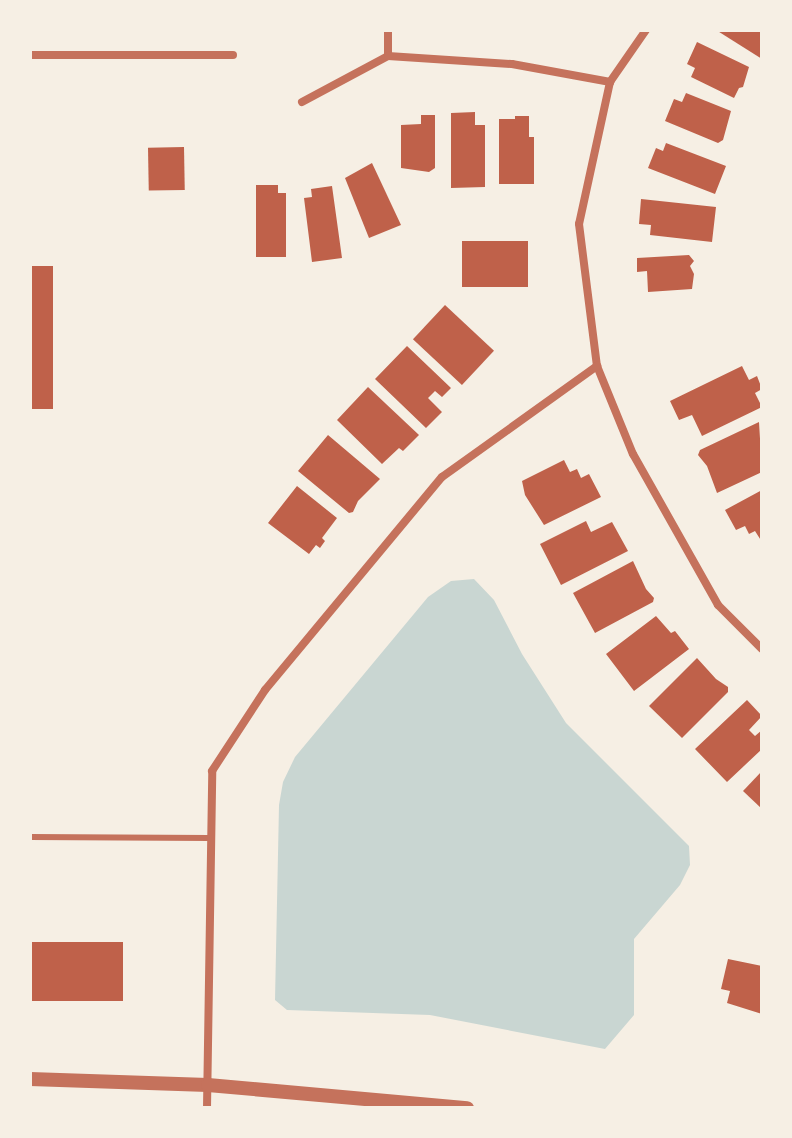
<!DOCTYPE html>
<html>
<head>
<meta charset="utf-8">
<style>
	body { margin:0 }
	#map { position:relative; width:792px; height:1138px; overflow:hidden; background:#f6efe4; font-family:"Sofia Sans Condensed",sans-serif }
	div>[style] { position:absolute }
	[style*='--x'] { left:calc(var(--x)*1px); top:calc(var(--y)*1px); width:calc(var(--w)*1px); rotate:calc(var(--a)*1deg) }
	.water>* { inset:0; background:#c9d6d2 }
	.building>* { inset:0; background:#bf614a; transform-origin:0 0 }
	.service>* { height:6px; margin:-3px; padding:0 3px; transform-origin:3px; border-radius:3px; background:#c5725c }
	.minor>* { height:8px; margin:-4px; padding:0 4px; transform-origin:4px; border-radius:4px; background:#c5725c }
	.tertiary>* { height:14px; margin:-7px; padding:0 7px; transform-origin:7px; border-radius:7px; background:#c5725c }
	span { translate:-50% -50%; white-space:nowrap; text-align:center; line-height:1.15; -webkit-text-stroke:6px #f6efe4; paint-order:stroke }
	.frame { position:absolute; inset:0; border:32px solid #f6efe4; pointer-events:none }
</style>
</head>
<body>
<div id="map">
	<div class="water">
		<div style="clip-path:polygon(474px 579px,494px 600px,522px 654px,566px 723px,689px 846px,690px 865px,680px 885px,634px 939px,634px 1015px,605px 1049px,430px 1015px,287px 1010px,275px 1000px,279px 805px,283px 782px,295px 757px,428px 597px,451px 581px)"></div>
	</div>
	<div class="building">
		<div style="clip-path:polygon(716px 30px,762px 30px,762px 59px)"></div>
		<div style="clip-path:polygon(697px 42px,749px 67px,743px 87px,739px 88px,734px 98px,691px 77px,695px 68px,687px 64px)"></div>
		<div style="clip-path:polygon(686px 93px,731px 111px,723px 140px,718px 143px,665px 121px,674px 99px,682px 102px)"></div>
		<div style="clip-path:polygon(475px 112px,475px 125px,485px 125px,485px 187px,451px 188px,451px 113px)"></div>
		<div style="clip-path:polygon(421px 115px,435px 115px,435px 168px,429px 172px,401px 168px,401px 125px,421px 124px)"></div>
		<div style="clip-path:polygon(515px 116px,529px 116px,529px 137px,534px 137px,534px 184px,499px 184px,499px 119px,515px 119px)"></div>
		<div style="clip-path:polygon(666px 143px,726px 166px,715px 194px,648px 168px,656px 148px,663px 151px)"></div>
		<div style="left:184px;top:147px;width:43px;height:36px;rotate:89deg"></div>
		<div style="clip-path:polygon(372px 163px,401px 225px,369px 238px,345px 178px)"></div>
		<div style="clip-path:polygon(256px 185px,278px 185px,278px 193px,286px 193px,286px 257px,256px 257px)"></div>
		<div style="clip-path:polygon(332px 186px,342px 258px,312px 262px,304px 198px,312px 197px,311px 189px)"></div>
		<div style="clip-path:polygon(641px 199px,716px 207px,712px 242px,650px 235px,651px 225px,639px 224px)"></div>
		<div style="left:462px;top:241px;width:66px;height:46px"></div>
		<div style="clip-path:polygon(689px 255px,694px 261px,690px 266px,694px 274px,692px 289px,648px 292px,647px 271px,637px 272px,637px 258px)"></div>
		<div style="left:30px;top:266px;width:23px;height:143px"></div>
		<div style="left:445px;top:305px;width:67px;height:47px;rotate:43deg"></div>
		<div style="clip-path:polygon(407px 346px,451px 388px,442px 397px,435px 391px,428px 398px,442px 412px,426px 428px,375px 379px)"></div>
		<div style="clip-path:polygon(742px 366px,749px 380px,757px 376px,762px 389px,755px 393px,762px 407px,702px 436px,692px 415px,679px 420px,670px 401px)"></div>
		<div style="clip-path:polygon(368px 387px,419px 435px,403px 451px,399px 448px,382px 464px,337px 420px)"></div>
		<div style="clip-path:polygon(759px 422px,762px 472px,717px 493px,707px 466px,698px 455px,700px 450px)"></div>
		<div style="clip-path:polygon(328px 435px,380px 479px,358px 501px,353px 512px,349px 513px,298px 471px)"></div>
		<div style="clip-path:polygon(564px 460px,570px 472px,577px 469px,581px 478px,589px 474px,601px 497px,544px 525px,525px 495px,522px 481px)"></div>
		<div style="clip-path:polygon(297px 486px,337px 518px,322px 538px,325px 541px,320px 548px,316px 545px,309px 554px,268px 523px)"></div>
		<div style="clip-path:polygon(762px 490px,762px 542px,755px 531px,749px 534px,745px 526px,736px 530px,725px 510px)"></div>
		<div style="clip-path:polygon(586px 521px,591px 532px,612px 522px,628px 551px,561px 585px,540px 544px)"></div>
		<div style="clip-path:polygon(633px 561px,646px 589px,654px 598px,653px 602px,595px 633px,573px 593px)"></div>
		<div style="clip-path:polygon(656px 616px,671px 633px,675px 631px,689px 649px,634px 691px,606px 654px)"></div>
		<div style="clip-path:polygon(697px 658px,716px 679px,728px 687px,728px 692px,682px 738px,649px 706px)"></div>
		<div style="clip-path:polygon(747px 700px,762px 716px,749px 730px,755px 736px,762px 730px,762px 749px,727px 782px,695px 749px)"></div>
		<div style="clip-path:polygon(762px 771px,762px 809px,743px 791px)"></div>
		<div style="left:30px;top:942px;width:93px;height:59px"></div>
		<div style="clip-path:polygon(728px 959px,762px 966px,762px 1014px,727px 1003px,730px 991px,721px 989px)"></div>
	</div>
	<div class="service">
		<div style="--x:30;--y:837;--w:179;--a:0.3"></div>
	</div>
	<div class="minor">
		<div style="--x:646;--y:30;--w:63;--a:124.7"></div>
		<div style="--x:610;--y:82;--w:145;--a:102.3"></div>
		<div style="--x:579;--y:224;--w:143;--a:82.8"></div>
		<div style="--x:597;--y:366;--w:95;--a:67.8"></div>
		<div style="--x:633;--y:454;--w:173;--a:60.6"></div>
		<div style="--x:718;--y:605;--w:62;--a:45"></div>
		<div style="--x:30;--y:55;--w:203;--a:0"></div>
		<div style="--x:388;--y:56;--w:26;--a:-90"></div>
		<div style="--x:302;--y:102;--w:98;--a:-28.1"></div>
		<div style="--x:388;--y:56;--w:124;--a:3.7"></div>
		<div style="--x:512;--y:64;--w:100;--a:10.4"></div>
		<div style="--x:207;--y:1108;--w:337;--a:-89.1"></div>
		<div style="--x:212;--y:771;--w:97;--a:-56.8"></div>
		<div style="--x:265;--y:690;--w:277;--a:-50.3"></div>
		<div style="--x:442;--y:477;--w:191;--a:-35.6"></div>
	</div>
	<div class="tertiary">
		<div style="--x:30;--y:1079;--w:178;--a:1.9"></div>
		<div style="--x:208;--y:1085;--w:260;--a:5.1"></div>
	</div>
	<div class="frame"></div>
</div>
</body>
</html>
